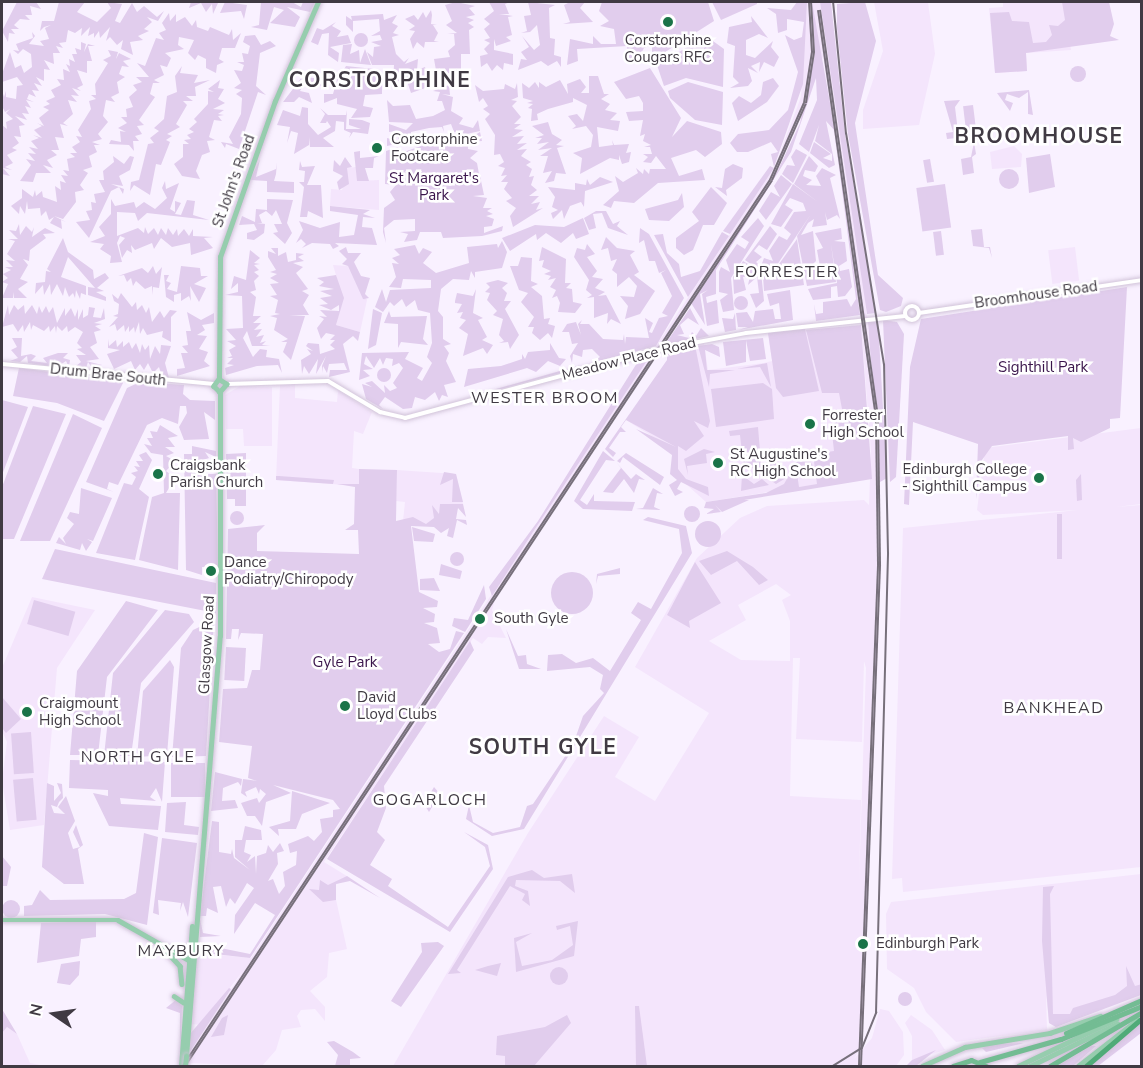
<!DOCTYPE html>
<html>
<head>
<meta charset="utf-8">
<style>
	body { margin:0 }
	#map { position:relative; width:1143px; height:1068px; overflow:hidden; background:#f9f1ff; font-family:"Nunito Sans",sans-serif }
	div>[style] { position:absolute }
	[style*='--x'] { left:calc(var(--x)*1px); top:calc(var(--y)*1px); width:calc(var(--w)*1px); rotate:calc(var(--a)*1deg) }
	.built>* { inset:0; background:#f4e5fc; transform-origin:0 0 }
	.green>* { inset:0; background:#e1cded; transform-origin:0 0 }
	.round { border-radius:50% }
	.roads { filter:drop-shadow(0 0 2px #d0c2d8) drop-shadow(0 0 2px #d0c2d8) }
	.secondary>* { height:4px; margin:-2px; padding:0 2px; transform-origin:2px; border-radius:2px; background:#fff }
	.secondary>.ring { margin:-2px; padding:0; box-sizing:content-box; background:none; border:4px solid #fff; border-radius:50% }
	.primary>* { height:4.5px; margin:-2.25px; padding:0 2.25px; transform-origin:2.25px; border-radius:2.25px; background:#96cdae }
	.trunk>* { height:5px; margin:-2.5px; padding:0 2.5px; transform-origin:2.5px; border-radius:2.5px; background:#73bc93 }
	.motorway>* { height:5px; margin:-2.5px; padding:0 2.5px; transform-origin:2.5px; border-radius:2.5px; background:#50ab78 }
	.tram>* { height:1.5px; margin:-0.75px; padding:0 0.75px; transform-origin:0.75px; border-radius:0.75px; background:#77707b }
	.rail>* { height:4px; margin-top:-2px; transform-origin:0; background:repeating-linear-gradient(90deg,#fff 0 4.5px,#77707b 0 9px); box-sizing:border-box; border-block:2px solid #77707b }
	.bridges { filter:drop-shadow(0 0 2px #d0c2d8) drop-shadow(0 0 2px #d0c2d8) }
	.secondary-bridge>* { height:4px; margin:-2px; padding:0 2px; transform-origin:2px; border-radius:2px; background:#fff }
	.primary-bridge>* { height:4.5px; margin:-2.25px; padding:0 2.25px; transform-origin:2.25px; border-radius:2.25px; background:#96cdae }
	.dots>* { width:16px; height:16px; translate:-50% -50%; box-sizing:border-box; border:3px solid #fff; border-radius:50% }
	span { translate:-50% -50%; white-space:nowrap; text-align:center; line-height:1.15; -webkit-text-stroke:5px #fff; paint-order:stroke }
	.poi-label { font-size:15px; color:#403a43 }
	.left { translate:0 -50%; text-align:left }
	.right { translate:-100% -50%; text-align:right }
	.park-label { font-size:15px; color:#3a154b }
	.street-label { font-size:15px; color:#403a43 }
	.neighbourhood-label { font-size:16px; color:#403a43; letter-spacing:1.5px }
	.district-label { font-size:21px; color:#403a43; font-weight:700; letter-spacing:1.5px }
	.frame { position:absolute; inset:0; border:3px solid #403a43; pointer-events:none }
	.north { position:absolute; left:24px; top:984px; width:60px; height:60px; -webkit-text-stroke:4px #fff; paint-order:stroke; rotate:283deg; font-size:16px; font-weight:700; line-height:24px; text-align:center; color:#403a43 }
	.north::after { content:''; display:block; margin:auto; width:21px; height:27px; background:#403a43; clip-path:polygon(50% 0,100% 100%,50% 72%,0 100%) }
</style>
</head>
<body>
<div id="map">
	<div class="built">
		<div style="clip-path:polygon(evenodd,807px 2px,820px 2px,863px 279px,879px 444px,875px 725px,861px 1047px,854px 1059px,872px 1038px,880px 1009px,889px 1011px,903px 1032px,904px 1055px,896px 1066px,393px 1066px,528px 833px,604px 716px,639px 737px,615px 777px,655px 801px,709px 713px,635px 667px,697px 558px,740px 518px,767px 506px,864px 500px,869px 505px,871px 452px,861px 323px,823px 57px,778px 170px,495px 600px,492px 610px,506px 638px,488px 637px,482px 644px,473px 638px,324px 862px,350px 878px,333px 886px,347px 949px,329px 953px,327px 977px,310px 991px,325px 1007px,325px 1021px,315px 1009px,301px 1010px,297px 1016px,301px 1027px,282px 1030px,276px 1050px,262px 1066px,189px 1063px,190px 1052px,243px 971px,201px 1025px,192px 1024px,197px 957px,200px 953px,251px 958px,775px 166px,801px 97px,807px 2px,776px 584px,791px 595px,782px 600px,790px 621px,790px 661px,741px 660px,709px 641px,746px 620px,738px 605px,776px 584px,807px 2px,793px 658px,800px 658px,796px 739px,862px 742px,864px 661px,866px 668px,859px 882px,861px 800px,790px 796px,793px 658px)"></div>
		<div style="clip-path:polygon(874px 2px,928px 2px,935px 54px,919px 125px,863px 129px,863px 110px,883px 51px)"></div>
		<div style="clip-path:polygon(1003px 2px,1063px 2px,1071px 50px,1026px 53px,1027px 71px,995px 73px,989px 8px,1003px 7px)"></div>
		<div style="clip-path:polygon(1014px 146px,1022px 154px,1021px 167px,992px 169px,990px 152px)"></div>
		<div style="clip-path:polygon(356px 167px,358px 181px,379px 180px,379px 210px,330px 206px,331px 189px,342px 190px,347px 168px)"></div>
		<div style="left:1075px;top:247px;width:34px;height:27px;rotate:83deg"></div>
		<div style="clip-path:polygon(333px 265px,348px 266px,367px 300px,360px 332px,336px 325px,343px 299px)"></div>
		<div style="clip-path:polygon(815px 329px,852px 343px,869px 476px,706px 502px,677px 476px,674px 450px,626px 420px,680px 348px,704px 343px,708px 370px,764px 363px,772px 361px,768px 333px)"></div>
		<div style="clip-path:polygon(295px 384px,295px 398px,337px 402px,338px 390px,372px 412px,363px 434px,354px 431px,352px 468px,359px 469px,359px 486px,276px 480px,280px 385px)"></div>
		<div style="clip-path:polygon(240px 386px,272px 387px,272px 446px,244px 446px,243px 429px,226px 429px,225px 395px)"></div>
		<div style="clip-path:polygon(1141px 428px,1141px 504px,1116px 507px,1141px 505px,1141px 867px,903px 892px,902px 878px,892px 879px,903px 528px,1078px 510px,983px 515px,977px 510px,985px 448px)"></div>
		<div style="clip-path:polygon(397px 470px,456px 474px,463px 504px,455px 504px,453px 527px,395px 521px,403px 521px,405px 502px,396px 501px)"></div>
		<div style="clip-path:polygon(32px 597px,95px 610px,57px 668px,44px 825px,10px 830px,2px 781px,7px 742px,2px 731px,2px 668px)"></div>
		<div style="clip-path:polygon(1141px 874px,1141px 986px,1056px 1027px,1049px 1023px,1046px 994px,1047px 1030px,956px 1042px,926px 1012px,914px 988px,887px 969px,886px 914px,891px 902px)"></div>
		<div style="clip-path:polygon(911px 1015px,932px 1030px,945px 1050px,912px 1060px,912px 1036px,905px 1023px)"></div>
		<div style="clip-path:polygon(7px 1027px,17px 1034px,30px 1063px,45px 1066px,2px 1066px,2px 1033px)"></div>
	</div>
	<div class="green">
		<div style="clip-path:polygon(17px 2px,36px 2px,41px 9px,30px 6px,32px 15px,25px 15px,30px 20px,20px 19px,14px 25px,19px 29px,11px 29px,15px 34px,9px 33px,8px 42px,2px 31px)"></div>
		<div style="clip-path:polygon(59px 2px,85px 2px,77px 12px,97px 22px,111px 8px,107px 2px,122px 4px,115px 21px,120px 23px,132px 3px,137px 12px,144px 6px,157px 17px,164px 11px,158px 21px,147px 17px,152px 22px,144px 29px,149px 31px,138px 36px,143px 40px,130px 42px,133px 55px,121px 49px,123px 40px,117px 45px,110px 37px,106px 41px,110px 27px,100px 38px,99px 31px,94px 38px,94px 33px,88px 36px,90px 27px,81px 36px,82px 28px,75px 33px,68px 30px,66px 42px,59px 43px,63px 48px,56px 46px,60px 53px,53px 53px,54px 64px,44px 60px,50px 70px,44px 69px,44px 81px,36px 77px,42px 86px,34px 83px,39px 91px,32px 90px,36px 97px,29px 94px,27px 99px,34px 102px,26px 100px,31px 108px,25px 106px,29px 114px,22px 113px,27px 120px,15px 116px,25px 125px,19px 126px,21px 137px,14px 136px,19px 143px,12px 148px,17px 150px,7px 155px,13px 163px,5px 167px,12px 170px,3px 168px,10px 176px,2px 174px,2px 125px,7px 129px,6px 122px,13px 119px,6px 113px,10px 109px,5px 112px,2px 106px,2px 90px,4px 97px,6px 91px,6px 97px,16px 99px,17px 86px,23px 85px,17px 77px,2px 82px,2px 74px,10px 52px,15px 68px,21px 65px,24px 73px,32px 67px,31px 54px,23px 49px,18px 54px,13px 50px,19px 51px,16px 44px,33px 38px,32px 32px,35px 36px,29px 44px,44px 46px,40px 41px,49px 39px,45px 28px,51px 25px,44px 27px,40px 31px,42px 21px,54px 21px)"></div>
		<div style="clip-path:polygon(191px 2px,213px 2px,218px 3px,213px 14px,212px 4px,206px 12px,201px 3px,189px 8px)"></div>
		<div style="clip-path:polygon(225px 2px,247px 5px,244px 19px,241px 11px,220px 13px)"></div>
		<div style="clip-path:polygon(261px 2px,292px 2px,301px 7px,303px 2px,315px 2px,310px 12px,287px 7px,300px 17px,295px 27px,270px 23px,284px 10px,274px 7px,267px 30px,251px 27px,259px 25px)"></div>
		<div style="clip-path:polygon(456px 2px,475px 6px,469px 8px,475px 15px,466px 17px,474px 20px,468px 23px,474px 27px,469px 30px,470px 54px,461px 54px,461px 70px,437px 76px,434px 59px,450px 57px,448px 51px,455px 45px,454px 34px,447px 34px,457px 33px,446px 25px,452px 21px,445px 5px)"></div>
		<div style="clip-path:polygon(489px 2px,510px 2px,505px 4px,509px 14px,499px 14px,513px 16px,508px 17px,512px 35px,506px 37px,511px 41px,496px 46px,494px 39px,494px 50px,513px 54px,513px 65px,504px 63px,503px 70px,497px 65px,492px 71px,487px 63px,481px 67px,480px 56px,488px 54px,484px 49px,490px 43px,484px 40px,490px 38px,484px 29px,490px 24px,484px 19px,494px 11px)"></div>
		<div style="clip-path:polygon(528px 2px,555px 5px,549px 8px,550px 38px,555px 39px,554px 55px,561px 57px,561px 67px,557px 61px,548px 66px,541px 61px,518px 70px,521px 59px,527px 60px,521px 52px,529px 47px,522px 36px,534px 50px,540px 45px,537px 25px,530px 32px,521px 33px,527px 31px,524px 16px,531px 15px)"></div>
		<div style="clip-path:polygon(570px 2px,585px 2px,580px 8px,593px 22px,563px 24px,570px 22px,564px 5px)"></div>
		<div style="clip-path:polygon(602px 2px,708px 2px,714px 21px,662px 54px,652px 58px,652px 46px,644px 48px,636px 63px,629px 64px,627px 46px,577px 49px,578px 61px,567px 65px,570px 39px,593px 44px,593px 36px,601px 44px,616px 44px,614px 29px,600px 26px,609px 21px,599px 11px)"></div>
		<div style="clip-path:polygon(712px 2px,757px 2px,757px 4px,721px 20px)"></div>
		<div style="clip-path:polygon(797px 2px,807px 2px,803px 84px,774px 167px,771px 154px,778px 152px,771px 142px,748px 152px,737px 152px,730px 143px,738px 134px,769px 130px,788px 110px,798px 72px,785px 35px,794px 40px,802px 37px,804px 22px,787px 19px,787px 30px,778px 33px,776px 14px,767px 8px,791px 10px)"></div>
		<div style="clip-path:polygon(812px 2px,835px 131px,826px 121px,835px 165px,829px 168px,810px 153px,814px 142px,831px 154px,823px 158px,832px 161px,832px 154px,815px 141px,819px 125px,809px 152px,799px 144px,817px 100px,816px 78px,791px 152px,716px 270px,716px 294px,706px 297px,707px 303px,717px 300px,719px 323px,707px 326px,702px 294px,708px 290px,700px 294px,705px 325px,691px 303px,778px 170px,800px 123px,813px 58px)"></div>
		<div style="clip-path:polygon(820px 2px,831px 2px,845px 134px,876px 313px,867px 314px)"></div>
		<div style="clip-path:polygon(865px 2px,876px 41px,855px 123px,878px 275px,903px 298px,901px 306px,886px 312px,880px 310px,848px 134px,837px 28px,837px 4px)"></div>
		<div style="clip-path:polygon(1062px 2px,1109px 2px,1114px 24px,1110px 36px,1119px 40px,1026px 53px,1027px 71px,995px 73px,990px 13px,1009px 12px,1012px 21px,1029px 22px,1033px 43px,1046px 42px,1052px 35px,1049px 25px,1058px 26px,1065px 20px)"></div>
		<div style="clip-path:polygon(431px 10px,432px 15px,431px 24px,437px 25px,433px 25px,438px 33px,434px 41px,439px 42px,425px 42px,424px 48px,417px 42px,413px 49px,410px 39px,415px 31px,409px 30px,415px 26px,405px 19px,414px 15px,418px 20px,423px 12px,426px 18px)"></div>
		<div style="clip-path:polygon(169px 13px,170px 21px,176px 14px,176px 22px,185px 17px,192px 26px,196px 20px,197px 27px,208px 31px,210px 27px,229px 35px,232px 29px,233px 40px,241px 33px,235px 48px,222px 48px,219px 59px,224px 62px,217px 65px,216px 73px,206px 68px,206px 59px,198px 55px,195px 60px,188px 53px,194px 40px,179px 37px,178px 45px,184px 49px,165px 53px,171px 58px,167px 67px,160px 65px,164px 75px,154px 80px,160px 83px,153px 83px,150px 94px,155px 97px,139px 120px,144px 125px,137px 126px,142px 134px,135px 136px,139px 141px,133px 141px,134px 151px,129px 145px,109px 144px,111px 140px,121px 142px,120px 131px,126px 132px,118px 128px,127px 123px,121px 117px,127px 117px,126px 109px,133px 107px,129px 97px,137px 90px,133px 85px,142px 82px,136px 77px,149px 77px,137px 63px,145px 66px,156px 38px,164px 40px,159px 33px,166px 30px,162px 23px)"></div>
		<div style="clip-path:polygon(383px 14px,384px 20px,397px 15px,392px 23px,398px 26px,393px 33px,399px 35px,392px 37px,396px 54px,404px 62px,409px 58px,405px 64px,418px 59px,417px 70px,425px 67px,431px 86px,411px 93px,407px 81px,393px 81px,394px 65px,372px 65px,367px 52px,373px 57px,374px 47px,381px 46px,371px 42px,382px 40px,380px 35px,371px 36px,380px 31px,379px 19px,353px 21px,353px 32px,346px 25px,346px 16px,352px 20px,351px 16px)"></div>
		<div style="clip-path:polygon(751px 16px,768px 38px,759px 34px,746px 40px,746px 55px,755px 58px,773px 41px,771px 47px,779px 57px,774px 67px,764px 62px,759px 72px,760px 62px,751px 66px,758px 73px,748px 68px,752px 81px,748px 86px,730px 88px,739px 83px,733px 77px,735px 46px,727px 43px,729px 27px,752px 22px)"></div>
		<div style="clip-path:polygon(336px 22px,332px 26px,341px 31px,337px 37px,348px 35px,351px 43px,330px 47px,339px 53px,338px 62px,328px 55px,329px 33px,322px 34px,318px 45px,311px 42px,317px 28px,323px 30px)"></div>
		<div class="round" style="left:354px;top:33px;width:14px;height:14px"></div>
		<div style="clip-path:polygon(255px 35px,261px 45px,270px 41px,276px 46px,260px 53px,256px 86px,266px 95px,258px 92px,239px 149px,226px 144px,225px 148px,221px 142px,233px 144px,229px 137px,241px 114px,242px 98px,236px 94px,242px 90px,234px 88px,241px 83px,234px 70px,242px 71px,244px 65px,237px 62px,244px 62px,242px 53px,248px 54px,250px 46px,243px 42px,245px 36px)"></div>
		<div style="clip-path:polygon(706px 36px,724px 49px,723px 87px,686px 78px,664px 86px,657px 65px)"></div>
		<div style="clip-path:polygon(81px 42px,86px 44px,84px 52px,88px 44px,95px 46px,88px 46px,92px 61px,87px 61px,87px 73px,77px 70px,83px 85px,77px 88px,81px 91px,72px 88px,79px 96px,71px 95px,77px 102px,68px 100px,73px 114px,63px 123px,68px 126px,60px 124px,64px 138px,55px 137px,59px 150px,51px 150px,57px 155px,47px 160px,53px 168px,43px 165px,51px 173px,36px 173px,33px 182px,20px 181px,31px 165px,26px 159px,35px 161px,28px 153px,36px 154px,29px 147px,38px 149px,31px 141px,39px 138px,33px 135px,42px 138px,34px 130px,42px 126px,37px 123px,44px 126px,39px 118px,49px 110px,43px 107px,50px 104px,46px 101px,55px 97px,51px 90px,61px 85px,57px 79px,64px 80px,63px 69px,70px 72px,66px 64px,70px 66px,69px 59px,75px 62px,72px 54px,77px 54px,75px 48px,81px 50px)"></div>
		<div style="clip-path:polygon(352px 44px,350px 54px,359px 50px,360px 63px,365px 49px,371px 65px,341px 62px,343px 45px)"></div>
		<div style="clip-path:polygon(108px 50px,118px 52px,116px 59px,119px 53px,131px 59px,123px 61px,129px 67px,122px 66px,119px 74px,125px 77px,117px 82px,119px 93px,111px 97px,115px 102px,106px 100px,103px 116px,108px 122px,98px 134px,102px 139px,92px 142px,100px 145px,94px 145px,97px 152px,89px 156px,92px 167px,83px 170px,88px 173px,80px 185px,84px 190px,75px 192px,76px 202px,63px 219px,54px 216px,66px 222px,61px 220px,62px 229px,50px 223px,54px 217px,49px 220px,46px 211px,41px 216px,40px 208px,28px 209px,27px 201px,25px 214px,20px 206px,19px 214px,11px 206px,22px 198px,22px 189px,33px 197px,35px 190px,36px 196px,42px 191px,43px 197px,57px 202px,55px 186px,61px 190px,60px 181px,66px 183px,61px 175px,68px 176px,63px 170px,69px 171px,67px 159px,75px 157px,70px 153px,77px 153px,72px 147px,80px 142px,76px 136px,82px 137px,78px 130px,91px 109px,89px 101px,96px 99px,91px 95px,96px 95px,95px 84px,108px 63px,103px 60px,111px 56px)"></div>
		<div class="round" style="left:1070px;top:66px;width:16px;height:16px"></div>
		<div style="clip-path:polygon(182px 66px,180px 73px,198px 75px,194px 83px,210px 80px,195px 87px,196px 96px,186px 96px,193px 101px,183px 101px,187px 105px,176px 124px,180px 127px,167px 134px,172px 136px,166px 140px,170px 142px,161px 165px,156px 164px,150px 195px,134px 185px,130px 191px,131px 182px,139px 180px,148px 144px,154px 143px,150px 138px,159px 131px,154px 128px,164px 119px,167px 96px,177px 92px,175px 76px)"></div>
		<div style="clip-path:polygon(346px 66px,374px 69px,382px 79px,382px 94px,365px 95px,363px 106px,373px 108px,370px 117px,351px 118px,357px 109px,337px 104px,337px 98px,324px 103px,324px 94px,333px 94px,337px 80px,322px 86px,306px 80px,300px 91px,309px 93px,312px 103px,299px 97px,294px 102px,283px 102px,302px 77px,326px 79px,326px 74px,341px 74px)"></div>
		<div style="clip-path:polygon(650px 68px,681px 118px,672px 137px,687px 121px,721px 132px,722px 144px,705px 157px,696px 150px,671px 158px,679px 176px,702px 169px,705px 180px,658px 183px,634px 203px,614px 201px,611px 208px,603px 205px,619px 191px,615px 176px,623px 182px,638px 173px,636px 168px,643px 174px,644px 169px,649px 174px,650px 169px,666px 169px,656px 156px,651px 163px,643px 162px,648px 157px,643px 154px,652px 154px,650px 147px,644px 147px,651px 145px,643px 141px,645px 134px,640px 136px,643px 120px,629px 121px,626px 112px,643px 111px,643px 103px,639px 96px,626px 99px,614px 82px)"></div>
		<div style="clip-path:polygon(589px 76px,598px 76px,604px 94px,609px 94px,601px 99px,610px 104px,605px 110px,617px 113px,610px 120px,620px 121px,618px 131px,597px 127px,599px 147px,613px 145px,612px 140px,614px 145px,629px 144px,626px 153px,631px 152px,629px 162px,622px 164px,619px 155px,619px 160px,610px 158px,580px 174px,582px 158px,573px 153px,591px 147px,593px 135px,586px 126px,572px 129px,576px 126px,568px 116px,577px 114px,583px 121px,587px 105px,573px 98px,573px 102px,548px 109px,537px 114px,538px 120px,531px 121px,532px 109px,528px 108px,533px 104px,527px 103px,533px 101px,523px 98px,522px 83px,529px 88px,535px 82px,539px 88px,539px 82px,546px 87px,560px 80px,568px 94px,567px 84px,580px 79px,586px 87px,581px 93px,589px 93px)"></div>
		<div style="clip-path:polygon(773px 78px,779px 86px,767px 102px,738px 121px,732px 103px,739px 96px,751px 103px,761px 95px,763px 82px)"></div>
		<div style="clip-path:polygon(220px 80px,218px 88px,224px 89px,218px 99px,225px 103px,213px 109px,224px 110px,218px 114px,224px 115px,218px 116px,222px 121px,214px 120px,209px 137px,215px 140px,207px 141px,210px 152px,202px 155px,196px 171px,200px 179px,182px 176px,174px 164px,183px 157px,183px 144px,189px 144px,184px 140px,191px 139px,187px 135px,194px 132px,189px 129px,197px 122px,194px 119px,208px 104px,208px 91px,214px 92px,208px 89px)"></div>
		<div style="clip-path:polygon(688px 82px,723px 92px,722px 125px,695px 120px,670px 98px,668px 91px)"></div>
		<div style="clip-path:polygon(517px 83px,518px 97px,511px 100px,517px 101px,512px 106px,521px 117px,514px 124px,521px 124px,514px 129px,523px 130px,512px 137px,524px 136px,517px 144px,527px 143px,517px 150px,527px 149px,521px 156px,531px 162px,526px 165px,532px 169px,529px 177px,534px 176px,531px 185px,537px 190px,529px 196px,539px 196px,531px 204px,540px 202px,536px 210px,543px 208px,513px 227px,510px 216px,516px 208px,506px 201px,512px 198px,504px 189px,508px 182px,501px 182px,507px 175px,501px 176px,505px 168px,498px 166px,504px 162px,500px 154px,494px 155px,495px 135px,485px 119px,490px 114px,483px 109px,488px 106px,483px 98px,479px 102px,475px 85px,483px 91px,504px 89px,505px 84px,515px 89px)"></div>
		<div style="clip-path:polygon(449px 85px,450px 95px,442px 94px,453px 97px,451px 111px,463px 118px,459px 124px,473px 128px,478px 120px,480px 131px,462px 135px,464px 130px,454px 132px,451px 124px,443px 126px,444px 132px,442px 127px,429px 128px,411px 132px,411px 139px,404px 136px,401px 143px,387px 146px,387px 138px,399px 141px,396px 131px,389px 132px,389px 124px,406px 130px,413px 123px,389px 122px,387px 100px,393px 106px,410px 105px,416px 119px,433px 116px,445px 110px,442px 101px,437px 101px,440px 92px,433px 91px)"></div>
		<div style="clip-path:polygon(1029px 90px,1033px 115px,1028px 114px,1028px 92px,1019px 98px,1007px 94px,1005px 100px,1013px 103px,1010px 111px,997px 93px)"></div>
		<div style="clip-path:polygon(960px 100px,955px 107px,958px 132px,965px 131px,966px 137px,947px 139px,946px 133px,953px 132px,944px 101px)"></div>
		<div style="left:973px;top:105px;width:24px;height:10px;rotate:83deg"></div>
		<div style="clip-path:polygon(302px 107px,308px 108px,308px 124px,318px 135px,331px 127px,327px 121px,326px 123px,320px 123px,325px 114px,320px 108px,328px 115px,346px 115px,347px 110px,346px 129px,361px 129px,349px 125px,349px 119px,362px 120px,370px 123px,368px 134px,353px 132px,349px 138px,351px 133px,344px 130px,344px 122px,336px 121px,335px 131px,323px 138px,334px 147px,310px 147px,309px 137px,309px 145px,294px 154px,298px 133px,291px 131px,287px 143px,290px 127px,277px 125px,283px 110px,300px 116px)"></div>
		<div style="clip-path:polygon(548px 122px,552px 134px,562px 140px,556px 145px,564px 146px,557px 148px,566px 174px,556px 173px,554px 181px,545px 183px,552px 171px,543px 173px,548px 156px,540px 156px,552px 148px,538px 150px,549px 142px,537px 144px,542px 138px,535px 138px,544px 135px,532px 126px)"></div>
		<div style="clip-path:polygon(480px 132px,482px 141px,468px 142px,468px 149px,478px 151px,470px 158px,477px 163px,479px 174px,474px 175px,480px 176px,484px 195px,473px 196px,487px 198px,483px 208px,492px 208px,487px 211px,493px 214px,486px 216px,494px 219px,492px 226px,484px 227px,484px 233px,503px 226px,502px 231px,482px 236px,443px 238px,441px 232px,420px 232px,417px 240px,404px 242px,408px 234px,400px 232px,415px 231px,415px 219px,394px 220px,384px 228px,386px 243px,395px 242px,386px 243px,383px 232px,384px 208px,395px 200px,390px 192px,396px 185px,385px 184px,386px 151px,398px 147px,401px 153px,455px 134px,458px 142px,465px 141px)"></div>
		<div style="clip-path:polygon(835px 135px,860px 315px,816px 321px,814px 304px,816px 314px,823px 313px,823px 302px,847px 299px,851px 307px,856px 299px)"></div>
		<div style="clip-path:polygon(974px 142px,976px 154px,972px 157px,974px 173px,963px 175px,961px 159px,971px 157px)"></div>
		<div style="clip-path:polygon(796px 149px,807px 155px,793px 183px,782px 174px,787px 165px,795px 166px,791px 157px)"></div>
		<div style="clip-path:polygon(360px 151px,360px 158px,379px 156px,374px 158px,373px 168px,365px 168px,369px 181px,357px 181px,354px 152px)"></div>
		<div style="clip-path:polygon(1050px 154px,1055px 187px,1029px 193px,1026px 158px)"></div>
		<div style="clip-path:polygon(113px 156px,124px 164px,130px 156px,134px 157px,130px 170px,119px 176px,123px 186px,111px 184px,124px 189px,123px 194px,119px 187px,111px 191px,89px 238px,76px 222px,90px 220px,86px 211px,92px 210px,91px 202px,96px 203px,94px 194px,105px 192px,99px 180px,104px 180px,103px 171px,114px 162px)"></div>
		<div style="clip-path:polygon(809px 156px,818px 166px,815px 172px,805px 170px,803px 176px,812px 180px,806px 185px,821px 186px,816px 176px,822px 168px,836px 175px,830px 178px,840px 219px,837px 215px,827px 220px,825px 212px,827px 225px,812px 227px,814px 219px,808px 223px,801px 235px,813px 231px,816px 261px,808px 269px,817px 267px,817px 278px,830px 271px,829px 266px,820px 267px,817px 250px,823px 248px,815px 233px,841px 228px,842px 239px,834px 241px,845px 242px,847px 261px,839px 266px,840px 271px,849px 269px,852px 287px,845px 296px,838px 297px,837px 286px,831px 287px,831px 298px,813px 300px,808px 289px,837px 283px,831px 244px,836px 282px,807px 286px,797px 236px,811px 214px,773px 271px,764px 273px,745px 260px,770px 226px,777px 234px,767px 250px,759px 245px,754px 251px,762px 257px,756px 262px,761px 266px,764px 258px,773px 261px,769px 251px,779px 236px,787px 240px,791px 234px,784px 228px,794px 212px,806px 211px,803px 203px,790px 198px,785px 205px,793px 210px,781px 227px,771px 224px,793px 184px,818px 202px,794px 184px)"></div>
		<div style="clip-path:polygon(345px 157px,352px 167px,347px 168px,349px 184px,339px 190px,337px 182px,343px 176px,333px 171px,334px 160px,340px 166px)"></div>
		<div style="clip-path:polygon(260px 159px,256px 177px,276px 169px,277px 162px,276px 174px,274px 181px,294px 182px,294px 193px,267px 192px,267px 181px,250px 180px)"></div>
		<div style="left:930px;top:159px;width:23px;height:7px;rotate:80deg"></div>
		<div style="clip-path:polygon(300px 161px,302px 167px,315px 166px,307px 185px,321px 185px,323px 218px,308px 211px,307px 217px,300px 217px,304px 187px,299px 182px,304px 182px,305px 171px,299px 170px)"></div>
		<div style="clip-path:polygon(733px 164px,743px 168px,742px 178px,726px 190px,727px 196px,715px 187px,722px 188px,725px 169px)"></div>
		<div style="clip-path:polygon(770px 166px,774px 168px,730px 234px,723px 231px)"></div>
		<div class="round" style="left:999px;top:169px;width:20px;height:20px"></div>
		<div style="clip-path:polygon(781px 175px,792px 184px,766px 220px,759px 211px,771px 192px,780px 197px,774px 186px)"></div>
		<div style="clip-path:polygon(600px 177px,613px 182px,585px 191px,584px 207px,581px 202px,570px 206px,564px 219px,562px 210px,553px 219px,551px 213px,558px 210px,552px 207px,555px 197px,548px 187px,575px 190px,575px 183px,586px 185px,587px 179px,590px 185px)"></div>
		<div style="clip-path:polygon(165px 181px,166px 189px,179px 183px,170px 209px,175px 212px,175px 201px,181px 203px,175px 214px,181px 215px,187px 200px,195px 201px,193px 215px,209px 220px,147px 213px,138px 221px,135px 213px,117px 212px,117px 236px,138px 228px,144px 233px,145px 227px,148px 234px,154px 228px,158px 235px,161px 228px,166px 235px,168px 228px,173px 235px,177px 229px,178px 236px,184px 229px,189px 236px,193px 229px,193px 236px,213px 237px,204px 238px,213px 248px,191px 255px,190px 243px,172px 247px,161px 238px,154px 249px,152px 243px,135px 250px,131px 245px,132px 253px,127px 250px,122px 258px,119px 245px,125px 238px,120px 236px,117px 243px,122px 262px,110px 263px,111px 256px,100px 249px,104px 244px,90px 242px,105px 236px,99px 227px,111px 214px,111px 199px,115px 206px,134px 202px,136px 208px,144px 202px,155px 209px,167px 198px,162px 188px)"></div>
		<div style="left:945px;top:184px;width:44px;height:29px;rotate:82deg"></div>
		<div style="clip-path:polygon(711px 187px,727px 203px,714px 225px,703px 225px,693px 250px,684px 255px,676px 248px,676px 238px,699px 221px,692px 212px)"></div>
		<div style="clip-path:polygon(682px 193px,684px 207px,669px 221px,649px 220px,645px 209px,678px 200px)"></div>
		<div style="clip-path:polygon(267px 199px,293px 200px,287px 223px,292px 233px,285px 244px,273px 233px,278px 232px,274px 224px,282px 224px,276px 210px,272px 216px,266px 211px,259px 215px,262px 223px,257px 223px,265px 224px,264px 233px,254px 240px,247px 239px,247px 233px,257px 230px,254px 224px,239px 225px,242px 216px,255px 222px,256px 209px,267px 210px)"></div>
		<div style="clip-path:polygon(330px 206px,370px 210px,363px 214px,375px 218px,363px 217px,362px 227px,372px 228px,377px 245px,335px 243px,339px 246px,333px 249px,330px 244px,312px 243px,302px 248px,306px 244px,301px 239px,296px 243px,303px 230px,299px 221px,320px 228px,340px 222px,339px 237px,354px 235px,358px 215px,330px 211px)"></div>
		<div style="clip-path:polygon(596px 211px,606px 211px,613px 224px,620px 221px,617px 226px,628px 235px,608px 228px,602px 213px,593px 214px,596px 228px,589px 230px,584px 218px)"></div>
		<div style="clip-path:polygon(583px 218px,589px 234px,576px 239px,573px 233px,561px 243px,546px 233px,537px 240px,536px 234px,510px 251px,502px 238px,535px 225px,564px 227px)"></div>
		<div style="clip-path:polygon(758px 218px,764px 226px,731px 278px,734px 310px,723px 312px,720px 300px,728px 294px,719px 292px,719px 272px,721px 267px,730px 272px,726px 260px,737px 244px,745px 249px,749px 242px,741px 237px)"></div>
		<div style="clip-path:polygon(19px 224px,20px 235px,26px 226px,32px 232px,34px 227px,32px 237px,45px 228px,55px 233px,43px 234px,46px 238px,30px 250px,29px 261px,23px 259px,28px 265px,20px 279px,28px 282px,18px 289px,27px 298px,14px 298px,13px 292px,13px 298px,2px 298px,8px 284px,2px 282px,8px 278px,3px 274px,11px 270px,5px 267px,13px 267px,6px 260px,15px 261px,7px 254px,15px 241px,8px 239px,18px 239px,9px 230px,16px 231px)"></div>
		<div style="clip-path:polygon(640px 228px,649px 234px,684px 298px,656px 346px,591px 363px,600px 357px,592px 349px,583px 350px,582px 357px,573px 354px,572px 363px,570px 356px,578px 343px,572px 344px,569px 332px,562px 332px,567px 324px,576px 322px,581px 335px,578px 324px,582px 320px,580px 324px,589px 324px,603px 339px,623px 340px,624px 334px,625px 344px,626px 337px,649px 338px,645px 318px,653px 323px,649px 332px,652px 333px,659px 318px,668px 316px,662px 313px,672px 296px,661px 273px,666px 270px,659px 273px,655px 261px,649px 261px,644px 240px,639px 243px)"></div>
		<div style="clip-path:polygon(982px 229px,984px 247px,990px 247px,992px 258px,989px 248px,973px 246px,971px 230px)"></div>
		<div style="left:941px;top:231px;width:24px;height:8px;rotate:83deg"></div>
		<div style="clip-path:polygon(722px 232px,729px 236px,688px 297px,654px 235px,663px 234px,667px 253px,679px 264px,681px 277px,700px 271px)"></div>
		<div style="clip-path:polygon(606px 237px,617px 248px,635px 251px,630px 255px,639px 272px,634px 275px,655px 291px,640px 314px,625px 319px,628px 306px,620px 296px,634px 297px,637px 286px,629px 277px,617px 287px,617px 274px,612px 270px,617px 259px,611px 261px,608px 248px,601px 250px)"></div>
		<div style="clip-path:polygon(63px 238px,68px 252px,93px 270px,94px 279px,105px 273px,109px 278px,97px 288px,104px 291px,96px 292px,106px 297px,106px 301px,88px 295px,88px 287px,95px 288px,68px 257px,61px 277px,86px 286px,86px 295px,81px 293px,80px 299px,76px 290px,75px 298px,73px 293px,69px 297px,65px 287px,63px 296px,57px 284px,51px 295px,50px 284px,44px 295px,43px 285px,35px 294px,36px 283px,45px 282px,46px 271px,51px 272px,47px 269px)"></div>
		<div style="clip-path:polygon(797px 239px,804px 285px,764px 291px,763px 276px,774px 271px)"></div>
		<div style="clip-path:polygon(502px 241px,507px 252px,502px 268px,475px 272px,475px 278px,471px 271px,469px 280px,453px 279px,441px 289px,438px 311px,443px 317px,443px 339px,451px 344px,444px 346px,449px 353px,446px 361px,456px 382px,444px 385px,448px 397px,442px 395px,439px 401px,435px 392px,425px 400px,415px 397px,412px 408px,403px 409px,385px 397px,379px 405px,383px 409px,366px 399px,362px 384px,372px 387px,365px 383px,372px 381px,385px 393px,384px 385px,390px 391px,397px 388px,393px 383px,403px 368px,399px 363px,392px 366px,393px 359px,386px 358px,383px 365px,380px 358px,374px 368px,366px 356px,364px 364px,373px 369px,363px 370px,370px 376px,359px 380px,362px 353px,409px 352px,405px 359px,423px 368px,417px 378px,422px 381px,432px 363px,427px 357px,432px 343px,430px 313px,418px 310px,415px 300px,406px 307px,402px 299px,394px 306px,390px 302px,383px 312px,375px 307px,382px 289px,386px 302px,390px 290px,431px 288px,431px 280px,403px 279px,401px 288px,389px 287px,396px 277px,392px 263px,399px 264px,392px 258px,400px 255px,394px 249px,415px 245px,419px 254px,423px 248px,432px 252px,423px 263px,436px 273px,469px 263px,467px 247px,497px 244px,498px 248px)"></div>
		<div style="clip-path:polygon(587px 244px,595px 254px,587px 257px,597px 271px,592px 277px,603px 279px,595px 288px,605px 292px,598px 296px,606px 295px,621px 324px,611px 319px,607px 324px,608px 313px,594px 318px,594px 297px,587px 298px,592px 295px,586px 290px,589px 280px,574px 257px,577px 248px,585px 250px)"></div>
		<div style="clip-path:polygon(346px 247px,348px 253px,361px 253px,354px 262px,361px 276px,370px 278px,365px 294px,369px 298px,364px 299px,368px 300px,363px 299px,348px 266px,342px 264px,347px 259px,339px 251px)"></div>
		<div style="clip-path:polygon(542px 247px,566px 259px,565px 283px,571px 283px,566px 288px,572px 289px,573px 302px,582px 304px,575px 313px,558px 312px,560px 303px,557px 296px,552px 298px,556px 290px,550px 287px,556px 278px,548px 280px,551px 276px,544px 274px,551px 271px,542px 267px,544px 260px,539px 261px)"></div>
		<div style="clip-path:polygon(271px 248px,278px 248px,278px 256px,286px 252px,288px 262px,296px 260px,296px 253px,304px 254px,298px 257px,304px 261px,293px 263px,303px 267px,296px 273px,308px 289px,302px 291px,309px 295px,303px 305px,309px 315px,289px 315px,305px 316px,291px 360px,283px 352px,287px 342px,281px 342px,288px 339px,274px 330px,277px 318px,270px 316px,280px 314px,275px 313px,278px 300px,270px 296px,277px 295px,270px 284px,279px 283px,270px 278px,277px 274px,270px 272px,276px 270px,268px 257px,268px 251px,276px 254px)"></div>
		<div style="clip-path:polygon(250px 250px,260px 258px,254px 263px,260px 264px,254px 265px,259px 270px,254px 272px,259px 276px,254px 281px,256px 290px,250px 292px,256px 297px,253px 316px,261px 316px,253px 323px,261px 323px,254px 330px,262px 329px,256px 337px,264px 335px,260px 343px,266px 341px,262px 345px,270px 346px,252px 346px,247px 331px,243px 338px,253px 357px,260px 349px,267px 350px,266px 357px,279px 359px,282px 373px,278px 365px,257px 366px,226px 375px,225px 368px,234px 365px,227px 364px,233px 358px,227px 358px,232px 356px,229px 350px,236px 346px,227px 341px,236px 340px,226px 329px,243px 328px,242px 296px,225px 295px,238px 292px,238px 283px,231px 289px,234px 276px,246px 280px)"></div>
		<div style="clip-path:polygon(521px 257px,532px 258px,531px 281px,538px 284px,531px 287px,542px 296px,544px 319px,550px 318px,548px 324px,555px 326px,552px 338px,548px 333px,540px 340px,532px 333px,534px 327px,528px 327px,534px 317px,521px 302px,528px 293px,519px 290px,510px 266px,518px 266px)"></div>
		<div style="clip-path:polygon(743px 261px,761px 272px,764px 301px,756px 308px,750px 294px,759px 293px,757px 277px,748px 285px,750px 276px,743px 277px,746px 290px,734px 294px,733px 277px)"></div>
		<div style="clip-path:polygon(153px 266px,156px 274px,162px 267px,159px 288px,153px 287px,152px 295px,152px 286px,145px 289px,136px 281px,133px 286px,131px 278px,127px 282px,124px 275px,118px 276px,142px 268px,148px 273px)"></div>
		<div style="clip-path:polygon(181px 266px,200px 268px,201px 276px,208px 276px,194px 284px,206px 288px,199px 302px,190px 286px,191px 301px,189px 296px,181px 301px,181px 293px,174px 295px,174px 302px,166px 297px,164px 275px,169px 275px,166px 281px,171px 283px,167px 289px,177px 292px)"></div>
		<div style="clip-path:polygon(336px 275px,344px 298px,336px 325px,360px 332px,358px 341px,353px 336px,343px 344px,350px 372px,329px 377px,330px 370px,347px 370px,344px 363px,329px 364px,327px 373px,323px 366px,322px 373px,322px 366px,326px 356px,316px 374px,318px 359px,309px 374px,304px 366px,302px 374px,301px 360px,311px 354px,307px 349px,313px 351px,306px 346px,308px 343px,319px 344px,320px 354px,335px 349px,330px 345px,335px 340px,330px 340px,335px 335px,326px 333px,321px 339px,317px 328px,324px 319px,319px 316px,327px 317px,320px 310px,339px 311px,339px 305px,331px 310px,319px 305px,328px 304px,320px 298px,332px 296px,320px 291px,334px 289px,319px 286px,324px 282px,317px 278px)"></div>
		<div style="clip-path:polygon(498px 280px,508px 283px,502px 288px,507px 293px,504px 301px,511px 301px,505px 309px,519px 335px,510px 349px,508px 342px,499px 343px,504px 341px,499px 335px,503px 319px,493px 315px,497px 311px,487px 300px,490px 293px,485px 292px,490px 287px,486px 283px)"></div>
		<div style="clip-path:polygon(1127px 287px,1120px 418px,1110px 419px,1110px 428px,1081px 442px,1073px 438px,1074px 449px,1068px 450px,1068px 436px,992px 446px,982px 460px,976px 499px,978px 444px,913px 422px,909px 505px,904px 504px,910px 367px,921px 319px)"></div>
		<div style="clip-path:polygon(476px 289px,473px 313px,483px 318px,478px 320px,487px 337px,482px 340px,493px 345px,487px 354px,483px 348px,463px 356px,468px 334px,459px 328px,466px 320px,460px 318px,463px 312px,457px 313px,462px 304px,455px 303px,455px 301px,457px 293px,473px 296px)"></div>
		<div style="clip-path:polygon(790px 290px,793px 320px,738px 330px,748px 327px,738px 327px,736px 313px,747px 312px,753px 322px,755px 311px,773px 309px,775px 319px,781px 319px,779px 303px,770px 306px,767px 294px)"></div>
		<div style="clip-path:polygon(121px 293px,132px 307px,136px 302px,137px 310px,142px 305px,146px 313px,149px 307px,152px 322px,160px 311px,164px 318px,170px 310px,177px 311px,171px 317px,171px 342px,162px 337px,163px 331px,147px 335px,143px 328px,140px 334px,139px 322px,135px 333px,134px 327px,129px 332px,129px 326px,125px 332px,124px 325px,117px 331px,115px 324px,109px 327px,118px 317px,113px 316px,118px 314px,119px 304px,114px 301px,112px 294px,118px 299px)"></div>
		<div class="round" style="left:734px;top:296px;width:14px;height:14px"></div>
		<div style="clip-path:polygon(8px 305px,9px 315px,14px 305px,18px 310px,24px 305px,25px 314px,32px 305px,37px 314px,39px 306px,42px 313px,46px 306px,49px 313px,53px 307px,57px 323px,65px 308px,65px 316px,71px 308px,75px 317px,78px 309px,78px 320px,83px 309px,83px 318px,88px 315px,89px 307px,95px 308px,93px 317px,101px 318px,104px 308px,105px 319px,94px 323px,102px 324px,95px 326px,101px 330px,94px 332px,97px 343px,90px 347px,99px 359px,86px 361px,102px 365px,92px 368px,88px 362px,85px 371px,76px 370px,84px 368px,76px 366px,81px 362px,76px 355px,86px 355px,77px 349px,82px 348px,77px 343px,83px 332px,75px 327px,68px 332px,67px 326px,62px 331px,57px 326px,56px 333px,55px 326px,50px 332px,49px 326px,44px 331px,33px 325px,31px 330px,30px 322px,24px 332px,23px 325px,18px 332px,13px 324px,2px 327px)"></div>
		<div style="clip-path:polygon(690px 308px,699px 325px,688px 318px,680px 325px,684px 334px,677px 335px,689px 338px,692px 332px,696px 336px,701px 328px,709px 336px,664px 346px)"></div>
		<div style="clip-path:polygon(373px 309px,382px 313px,376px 345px,368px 349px)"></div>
		<div style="clip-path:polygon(389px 311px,391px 317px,427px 316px,423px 339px,428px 345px,401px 342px,398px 348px,398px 324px,384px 323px)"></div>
		<div style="clip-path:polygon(187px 312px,201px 320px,214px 313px,214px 323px,202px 325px,205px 330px,197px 335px,207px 336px,199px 349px,208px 352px,204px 361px,210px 366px,177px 376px,177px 369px,185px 368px,181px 353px,188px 353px,182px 346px,188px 345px,186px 331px,191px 331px)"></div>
		<div style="clip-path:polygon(735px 313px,736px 330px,725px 332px,722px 318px,733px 319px)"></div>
		<div style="clip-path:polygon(883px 320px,897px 322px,904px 334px,896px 477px,890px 482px)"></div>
		<div style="clip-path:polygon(878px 321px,887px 478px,880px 482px,868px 322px)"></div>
		<div style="clip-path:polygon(861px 325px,872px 479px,744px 500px,749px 500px,722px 512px,715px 505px,721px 512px,706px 514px,714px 509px,704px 508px,706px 502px,766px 493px,784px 484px,804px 449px,813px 466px,796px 467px,799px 487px,817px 484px,813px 454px,834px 451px,831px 424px,841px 421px,842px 409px,839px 393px,822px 393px,806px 330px)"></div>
		<div style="clip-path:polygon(805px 329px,819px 391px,783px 397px,776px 388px,768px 333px)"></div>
		<div style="clip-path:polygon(12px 338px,22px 338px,21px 356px,31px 354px,36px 356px,31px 361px,47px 363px,43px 358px,58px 353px,68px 353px,63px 358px,70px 360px,69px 367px,66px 361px,57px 367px,55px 359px,51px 366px,28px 363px,27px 356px,20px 362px,10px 361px,18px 358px,11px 350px,17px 347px)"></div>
		<div style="clip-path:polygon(763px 338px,766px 359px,750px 361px,746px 340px,746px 362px,726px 366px,723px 342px)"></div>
		<div style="clip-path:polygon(108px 339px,109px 346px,116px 340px,117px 347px,123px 341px,123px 347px,129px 342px,132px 349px,136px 343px,140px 353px,142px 344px,145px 350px,149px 345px,150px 359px,155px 346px,160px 354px,161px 345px,171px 346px,165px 363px,169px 378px,162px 377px,159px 367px,153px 373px,148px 363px,144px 370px,140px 364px,135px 370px,131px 361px,114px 369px,107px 354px,120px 350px,108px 348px)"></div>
		<div style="clip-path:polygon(550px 343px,559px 358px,566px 359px,560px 366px,548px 361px,536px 372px,527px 368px,464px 387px,468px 369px,501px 366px,522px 359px,522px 354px,525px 359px,528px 352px,550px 350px)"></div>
		<div style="clip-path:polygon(712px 344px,719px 347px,720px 357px,705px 350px,707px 370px,735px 370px,710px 374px,709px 387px,698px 346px)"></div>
		<div style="clip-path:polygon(695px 345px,710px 421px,708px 428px,694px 421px,704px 436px,686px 451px,678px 446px,678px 469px,686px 479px,708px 487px,709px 496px,681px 482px,677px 489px,683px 492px,675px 496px,669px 485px,677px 480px,670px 474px,672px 455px,636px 429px,676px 447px,626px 420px,621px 427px,626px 432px,620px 432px,609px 448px,616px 453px,613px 457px,605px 449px,667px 360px,667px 351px)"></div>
		<div style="clip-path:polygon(648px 359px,533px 532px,492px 596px,489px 587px,538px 521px,637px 363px)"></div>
		<div style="clip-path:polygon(767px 363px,771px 387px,760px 367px,737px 369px)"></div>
		<div style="clip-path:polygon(581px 365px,560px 373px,482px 394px,482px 393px)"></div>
		<div class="round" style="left:377px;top:368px;width:14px;height:14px"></div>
		<div style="clip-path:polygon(19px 368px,121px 381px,123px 383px,104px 421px,57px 403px,13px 396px)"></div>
		<div style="clip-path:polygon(140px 382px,184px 385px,183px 394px,190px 400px,215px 401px,215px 420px,204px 412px,209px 439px,184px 440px,179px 427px,187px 413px,186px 406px,180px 406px,178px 424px,162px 418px,147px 425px,118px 485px,109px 482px,107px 489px,114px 492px,86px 482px,127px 388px)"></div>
		<div style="clip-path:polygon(763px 383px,772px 389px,774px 419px,716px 427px,711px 389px)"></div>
		<div style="clip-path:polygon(2px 400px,28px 407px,2px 475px)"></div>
		<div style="clip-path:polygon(33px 406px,66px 414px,14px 539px,2px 539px,2px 487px)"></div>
		<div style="clip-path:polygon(73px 414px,102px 428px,50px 541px,20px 541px)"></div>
		<div style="clip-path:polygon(160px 425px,178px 436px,168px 438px,175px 447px,165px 447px,174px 453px,166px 456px,175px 461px,166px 471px,175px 478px,166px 493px,180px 493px,178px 570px,139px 560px,152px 497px,164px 493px,163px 455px,151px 453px,144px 444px,152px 446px,147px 438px,153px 438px,150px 431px,157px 432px)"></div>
		<div style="clip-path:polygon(758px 427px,761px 463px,774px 461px,786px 471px,786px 478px,776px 484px,743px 462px,740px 435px,730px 436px,729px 431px)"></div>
		<div style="clip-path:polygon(192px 446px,216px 451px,216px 457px,205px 452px,209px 458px,200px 461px,205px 474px,216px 474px,218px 567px,202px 567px,202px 575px,186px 570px,184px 454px,192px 454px)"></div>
		<div style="clip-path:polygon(704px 449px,715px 452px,706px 454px,707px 463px,687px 466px,688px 475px,684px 459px)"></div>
		<div style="clip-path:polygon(603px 451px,615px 461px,606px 460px,580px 500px,587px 505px,594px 494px,594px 501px,635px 502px,632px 511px,583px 509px,574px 501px)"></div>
		<div style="clip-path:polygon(146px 452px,152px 460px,139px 489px,149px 497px,135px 560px,96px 553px,124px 483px,132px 485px,136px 477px,131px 473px,138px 471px,134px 466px,140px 467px,136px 461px,143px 461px,139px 455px)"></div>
		<div style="clip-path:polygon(246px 453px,246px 506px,235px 506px,235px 499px,227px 499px,226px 454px)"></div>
		<div style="clip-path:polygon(626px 453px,664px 477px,660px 485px,623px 457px,620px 463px,617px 461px)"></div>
		<div style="clip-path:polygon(616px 462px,631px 479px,636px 474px,645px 480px,639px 479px,634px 493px,624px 479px,613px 493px,603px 492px,621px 468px)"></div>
		<div style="clip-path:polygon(359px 469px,397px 470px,396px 521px,413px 517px,426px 524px,434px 518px,432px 505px,439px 514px,440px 504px,463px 504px,466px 517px,458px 508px,456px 519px,466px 520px,467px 525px,457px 520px,453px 538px,447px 536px,449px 528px,441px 533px,434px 527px,411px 526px,419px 592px,438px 601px,437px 607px,423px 608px,435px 614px,434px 622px,424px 623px,437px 628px,440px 643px,428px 644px,439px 652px,450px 649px,456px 631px,464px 633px,250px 958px,197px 952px,201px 944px,250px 954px,275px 915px,255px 903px,234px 934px,235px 915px,254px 888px,247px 883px,235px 904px,230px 898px,226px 907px,221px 886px,213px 887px,218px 913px,207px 908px,206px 916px,200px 916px,212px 821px,219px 822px,219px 852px,231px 854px,232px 849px,234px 858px,250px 870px,235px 857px,235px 840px,242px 840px,245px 826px,261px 830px,262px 840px,246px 840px,244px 852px,251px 855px,247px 862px,255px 856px,256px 874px,257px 856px,266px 853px,268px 845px,273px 852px,280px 843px,284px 851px,277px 853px,278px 864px,268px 881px,273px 879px,279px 894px,285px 886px,283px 872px,296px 865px,297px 851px,290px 853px,288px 844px,308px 836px,314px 841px,322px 832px,320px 819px,333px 817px,333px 810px,340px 809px,333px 800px,273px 785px,291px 793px,266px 802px,262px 826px,255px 816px,247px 816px,241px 803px,257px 798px,259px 803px,266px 794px,260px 789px,259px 794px,256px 787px,245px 792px,247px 797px,241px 793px,243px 779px,257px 781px,248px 778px,252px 746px,219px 742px,223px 689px,247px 688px,252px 670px,260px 670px,263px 634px,241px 633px,238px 640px,239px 629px,232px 629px,231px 639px,226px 639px,228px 529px,265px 525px,257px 533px,257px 551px,359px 554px,358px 530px,345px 530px,354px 524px,355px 487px,337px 484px,359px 484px)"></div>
		<div style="clip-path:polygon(444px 472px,456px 474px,463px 502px,452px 502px,453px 479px,440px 485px)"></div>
		<div style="clip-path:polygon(1081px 474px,1082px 500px,1077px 501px,1076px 480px)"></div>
		<div style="clip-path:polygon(742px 475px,754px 484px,762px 479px,769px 485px,741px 491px)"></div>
		<div style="clip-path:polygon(276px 476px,279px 476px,334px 480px,333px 484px,276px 480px)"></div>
		<div style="clip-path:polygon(81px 488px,112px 498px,93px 541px,87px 539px,92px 542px,86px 551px,82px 543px,80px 550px,56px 543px,59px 537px,66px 544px,63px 538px,74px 524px,67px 518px,70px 512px,79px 514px)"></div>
		<div style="clip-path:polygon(653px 488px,663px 494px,657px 493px,654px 507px,661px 510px,636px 509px,643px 508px)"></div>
		<div class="round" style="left:684px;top:506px;width:16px;height:16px"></div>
		<div class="round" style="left:230px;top:511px;width:14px;height:14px"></div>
		<div style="left:1057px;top:514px;width:5px;height:45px"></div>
		<div style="clip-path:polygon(648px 517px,686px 526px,692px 553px,524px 829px,492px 836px,466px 819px,469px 805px,473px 822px,493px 833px,520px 827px,527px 806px,533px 804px,566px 755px,565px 738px,574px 742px,583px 716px,604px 693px,600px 689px,603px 675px,590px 667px,547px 671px,548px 655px,562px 654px,576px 663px,593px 658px,610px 671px,641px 620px,631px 613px,638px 602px,651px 609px,682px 553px,679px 529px,643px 520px)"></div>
		<div class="round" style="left:695px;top:521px;width:26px;height:26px"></div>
		<div style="clip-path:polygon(412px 527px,435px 534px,433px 542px,414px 541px)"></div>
		<div style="clip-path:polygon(55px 549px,216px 583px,216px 613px,42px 579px)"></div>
		<div style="clip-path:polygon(727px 551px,753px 567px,768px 580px,759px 585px,737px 561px,711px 575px,699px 561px)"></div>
		<div class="round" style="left:450px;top:552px;width:14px;height:14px"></div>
		<div style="clip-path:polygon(695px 562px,721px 603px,689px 621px,690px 628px,667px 615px)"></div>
		<div style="clip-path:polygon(441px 564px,462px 571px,460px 579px,439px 575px)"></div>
		<div style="clip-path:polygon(620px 568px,620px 574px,598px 576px,596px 584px,597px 574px)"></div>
		<div class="round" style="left:551px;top:572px;width:42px;height:42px"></div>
		<div style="clip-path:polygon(434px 578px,440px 591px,420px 590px,420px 579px)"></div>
		<div style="clip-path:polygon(484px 585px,486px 599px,465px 632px,452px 626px,454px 618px,468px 620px)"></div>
		<div style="left:34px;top:600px;width:43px;height:25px;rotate:16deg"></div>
		<div style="clip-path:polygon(126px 601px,158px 610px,107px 677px,98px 755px,70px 755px,77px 671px)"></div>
		<div style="clip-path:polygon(165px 610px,189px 614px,194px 622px,141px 683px,131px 756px,104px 756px,113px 673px)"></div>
		<div style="clip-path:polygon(214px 620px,206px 756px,172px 757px,181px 648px,193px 630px)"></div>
		<div style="clip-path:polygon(506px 629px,518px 656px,526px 655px,527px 664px,541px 669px,519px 669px)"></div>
		<div style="clip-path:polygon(470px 641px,474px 650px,384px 786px,386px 808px,377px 832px,385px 840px,370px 865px,392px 879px,388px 886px,448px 927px,490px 866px,485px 847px,464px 832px,488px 845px,493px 869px,450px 932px,327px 859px)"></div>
		<div style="left:226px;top:647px;width:20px;height:33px;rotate:3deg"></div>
		<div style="clip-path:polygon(170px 660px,174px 667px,167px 755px,137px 757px,143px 691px)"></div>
		<div style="clip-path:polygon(2px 697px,21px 719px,6px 733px,2px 728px)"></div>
		<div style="left:31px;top:732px;width:41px;height:20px;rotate:86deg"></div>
		<div style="clip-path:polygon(70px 760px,165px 762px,162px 802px,156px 788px,150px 797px,156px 801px,120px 798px,121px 804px,161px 806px,158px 830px,109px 826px,93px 793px,108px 796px,108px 790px,69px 788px)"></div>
		<div style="left:171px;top:763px;width:34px;height:34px"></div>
		<div style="clip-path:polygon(215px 772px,242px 779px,241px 786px,238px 782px,223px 788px,222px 801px,235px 800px,238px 808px,211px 811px)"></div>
		<div style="left:33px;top:778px;width:42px;height:20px;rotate:85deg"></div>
		<div style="clip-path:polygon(47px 783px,54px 786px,54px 801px,61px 793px,57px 783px,62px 784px,63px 798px,59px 802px,57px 807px,51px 805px,54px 813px,65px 814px,58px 807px,66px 796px,75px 821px,68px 833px,73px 849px,80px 847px,73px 832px,76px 825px,83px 845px,78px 849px,84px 884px,64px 884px,42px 867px)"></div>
		<div style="clip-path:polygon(434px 787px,440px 794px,429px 812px,424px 804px)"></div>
		<div style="clip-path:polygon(292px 791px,330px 803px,302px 814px,296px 829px,278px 829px,279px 836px,269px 827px,290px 821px)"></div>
		<div style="clip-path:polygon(186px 802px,184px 825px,199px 827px,198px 835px,165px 832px,167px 803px)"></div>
		<div style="clip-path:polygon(144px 833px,158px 837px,147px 925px,105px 914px,24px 916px,24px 906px,32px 905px,40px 890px,50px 900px,124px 899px,136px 893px)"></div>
		<div style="clip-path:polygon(162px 838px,197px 843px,188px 917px,183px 902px,180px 911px,181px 903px,158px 900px,159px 915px,153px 913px)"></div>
		<div style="clip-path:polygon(2px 856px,11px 867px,7px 886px,2px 886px)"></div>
		<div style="clip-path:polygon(532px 870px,544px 878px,572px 874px,575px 893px,560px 881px,516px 880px,515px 886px,528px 891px,530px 906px,522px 900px,525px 894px,510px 886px,457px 970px,461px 973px,448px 974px,508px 877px)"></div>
		<div style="clip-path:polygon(347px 876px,380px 898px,350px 881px,336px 884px,336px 900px,323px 902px,309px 889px,319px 890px,320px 880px,328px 885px)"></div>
		<div style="clip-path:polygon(1054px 886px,1050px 894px,1053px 1014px,1070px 1014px,1073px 1008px,1115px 995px,1127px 986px,1126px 966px,1135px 986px,1142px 984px,1141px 995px,1056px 1027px,1049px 1023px,1042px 941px,1043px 887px)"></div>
		<div class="round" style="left:2px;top:900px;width:18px;height:18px"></div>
		<div style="clip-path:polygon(200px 919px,203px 933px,221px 936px,200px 937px)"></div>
		<div style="clip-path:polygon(96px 921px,96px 937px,81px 939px,79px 956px,37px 963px,41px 923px)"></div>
		<div style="clip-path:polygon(578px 921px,574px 956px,516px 972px,514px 938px,532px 933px,516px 942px,522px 966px,552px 960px,573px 945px,570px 926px,557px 930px,556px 926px)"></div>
		<div style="clip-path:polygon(438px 942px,444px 946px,401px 1007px,391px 1001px,422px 952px,421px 943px)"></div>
		<div style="clip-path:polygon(80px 961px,79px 975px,70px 985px,57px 983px,61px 964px)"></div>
		<div style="clip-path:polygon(501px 963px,497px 976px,475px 970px,488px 966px)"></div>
		<div class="round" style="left:550px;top:967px;width:18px;height:18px"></div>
		<div style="clip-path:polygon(229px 988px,231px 989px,190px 1052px,190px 1034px)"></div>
		<div class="round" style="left:898px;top:992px;width:14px;height:14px"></div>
		<div style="clip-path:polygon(177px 999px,182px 1006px,180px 1066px,180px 1013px,166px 1008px)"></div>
		<div style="clip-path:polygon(635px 1006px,639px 1006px,647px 1066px,636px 1066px)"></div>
		<div style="clip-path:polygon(2px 1009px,17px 1034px,7px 1027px,2px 1033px)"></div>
		<div style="clip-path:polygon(228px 1015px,224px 1035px,211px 1037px,222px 1018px)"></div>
		<div style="clip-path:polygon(567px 1015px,571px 1023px,534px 1066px,505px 1066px,505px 1056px,496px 1055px,497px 1036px,545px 1027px)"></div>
		<div style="clip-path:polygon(1141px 1018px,1141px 1033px,1098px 1066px,1086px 1066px)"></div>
		<div style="clip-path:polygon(334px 1041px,353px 1052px,361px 1058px,350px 1059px,350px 1066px,335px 1066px,338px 1055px,327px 1042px)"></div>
		<div style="clip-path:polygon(1024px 1043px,986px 1052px,982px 1048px,992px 1044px)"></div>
		<div style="clip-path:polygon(1091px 1046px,1096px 1046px,1073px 1066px,1057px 1066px)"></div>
		<div style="clip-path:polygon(936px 1050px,916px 1066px,906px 1066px,912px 1060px)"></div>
	</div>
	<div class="roads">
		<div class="secondary">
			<div class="ring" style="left:905px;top:306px;width:10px;height:10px"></div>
			<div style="--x:919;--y:313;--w:225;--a:-8.4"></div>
			<div style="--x:666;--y:348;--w:81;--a:-10.6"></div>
			<div style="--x:746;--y:333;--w:160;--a:-6.1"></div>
			<div style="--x:2;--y:364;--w:213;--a:5.4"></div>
			<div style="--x:227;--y:384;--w:101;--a:-1.7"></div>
			<div style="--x:328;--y:381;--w:61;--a:30.8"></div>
			<div style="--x:380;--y:412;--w:26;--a:13"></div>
			<div style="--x:405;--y:418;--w:253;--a:-15.1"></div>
		</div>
		<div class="primary">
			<div style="--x:219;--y:379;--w:122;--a:-89.5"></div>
			<div style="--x:220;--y:257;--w:165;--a:-70.6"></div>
			<div style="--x:275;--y:101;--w:108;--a:-66.5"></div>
			<div style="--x:219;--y:379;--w:9;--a:32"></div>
			<div style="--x:227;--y:384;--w:11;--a:131"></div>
			<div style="--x:219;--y:379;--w:9;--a:126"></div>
			<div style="--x:214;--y:386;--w:8;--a:45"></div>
			<div style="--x:2;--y:920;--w:116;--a:0"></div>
			<div style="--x:118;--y:920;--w:85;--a:29.6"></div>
			<div style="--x:168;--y:953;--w:18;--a:47"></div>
			<div style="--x:180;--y:966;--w:18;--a:84"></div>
			<div style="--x:174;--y:996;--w:11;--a:34"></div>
			<div style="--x:186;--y:1056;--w:421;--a:-85.4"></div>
			<div style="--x:220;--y:636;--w:244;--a:-90"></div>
			<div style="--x:181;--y:1066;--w:140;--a:-85.5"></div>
			<div style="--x:922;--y:1066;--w:47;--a:-23.8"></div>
			<div style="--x:965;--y:1047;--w:86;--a:-9.4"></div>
			<div style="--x:1050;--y:1033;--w:53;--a:-18.8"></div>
			<div style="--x:1018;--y:1066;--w:109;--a:-25.6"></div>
			<div style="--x:1030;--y:1066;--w:97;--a:-25.8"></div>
			<div style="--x:1078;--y:1066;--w:75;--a:-37.9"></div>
		</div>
		<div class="trunk">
			<div style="--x:1066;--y:1033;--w:83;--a:-23.5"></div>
			<div style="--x:980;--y:1062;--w:84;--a:-15.9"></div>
			<div style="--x:1061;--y:1039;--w:87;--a:-22.2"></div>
			<div style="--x:953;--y:1066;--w:19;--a:-18"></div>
			<div style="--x:971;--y:1060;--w:16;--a:22"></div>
			<div style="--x:1050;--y:1066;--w:107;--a:-30.4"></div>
		</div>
		<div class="motorway">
			<div style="--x:1086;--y:1066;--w:74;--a:-40.6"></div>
		</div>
	</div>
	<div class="tram">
		<div style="--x:833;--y:1066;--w:34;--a:-32"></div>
		<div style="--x:862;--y:1048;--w:38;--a:-68"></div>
		<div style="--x:876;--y:1013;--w:460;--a:-88.5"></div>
		<div style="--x:888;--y:553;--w:188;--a:-91.2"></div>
		<div style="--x:884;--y:365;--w:234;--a:-99.3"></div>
		<div style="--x:846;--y:134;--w:133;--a:-95.6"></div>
	</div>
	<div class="rail">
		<div style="--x:819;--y:10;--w:414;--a:81.9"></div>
		<div style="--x:877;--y:420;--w:146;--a:89.2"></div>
		<div style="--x:879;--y:566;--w:500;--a:92.18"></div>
		<div style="--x:184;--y:1066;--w:1063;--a:-56.47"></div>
		<div style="--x:771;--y:180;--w:84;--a:-66.2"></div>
		<div style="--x:805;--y:103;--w:52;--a:-81.1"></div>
		<div style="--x:813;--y:52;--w:50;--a:-93.4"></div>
	</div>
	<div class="bridges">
		<div class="secondary-bridge">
			<div style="--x:649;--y:352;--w:17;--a:-13"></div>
		</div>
		<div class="primary-bridge">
			<div style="--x:185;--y:1066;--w:10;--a:-84"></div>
		</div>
	</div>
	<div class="dots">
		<div style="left:668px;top:22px;background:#1a7448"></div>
		<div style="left:377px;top:148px;background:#1a7448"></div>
		<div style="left:810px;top:424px;background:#1a7448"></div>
		<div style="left:718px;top:463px;background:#1a7448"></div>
		<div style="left:158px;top:474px;background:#1a7448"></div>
		<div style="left:1039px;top:478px;background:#1a7448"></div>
		<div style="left:211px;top:571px;background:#1a7448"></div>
		<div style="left:480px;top:619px;background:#1a7448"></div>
		<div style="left:345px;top:706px;background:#1a7448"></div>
		<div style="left:27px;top:712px;background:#1a7448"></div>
		<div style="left:863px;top:944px;background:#1a7448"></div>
	</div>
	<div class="poi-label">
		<span style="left:668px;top:49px">Corstorphine<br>Cougars RFC</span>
		<span class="left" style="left:391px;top:148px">Corstorphine<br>Footcare</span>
		<span class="left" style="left:822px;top:424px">Forrester<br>High School</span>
		<span class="left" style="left:730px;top:463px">St Augustine's<br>RC High School</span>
		<span class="left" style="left:170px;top:474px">Craigsbank<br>Parish Church</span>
		<span class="right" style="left:1027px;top:478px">Edinburgh College<br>- Sighthill Campus</span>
		<span class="left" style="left:224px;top:571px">Dance<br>Podiatry/Chiropody</span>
		<span class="left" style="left:494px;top:619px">South Gyle</span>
		<span class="left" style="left:357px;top:706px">David<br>Lloyd Clubs</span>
		<span class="left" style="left:39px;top:712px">Craigmount<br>High School</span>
		<span class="left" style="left:876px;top:944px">Edinburgh Park</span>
	</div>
	<div class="park-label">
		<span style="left:434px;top:187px">St Margaret's<br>Park</span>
		<span style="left:1043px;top:368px">Sighthill Park</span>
		<span style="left:345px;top:663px">Gyle Park</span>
	</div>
	<div class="street-label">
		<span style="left:234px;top:181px;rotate:-70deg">St John's Road</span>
		<span style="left:1036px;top:295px;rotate:-8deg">Broomhouse Road</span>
		<span style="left:629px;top:359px;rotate:-14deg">Meadow Place Road</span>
		<span style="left:108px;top:375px;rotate:6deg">Drum Brae South</span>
		<span style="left:207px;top:645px;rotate:-87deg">Glasgow Road</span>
	</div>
	<div class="neighbourhood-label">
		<span style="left:787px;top:272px">FORRESTER</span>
		<span style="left:545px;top:398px">WESTER BROOM</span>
		<span style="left:1054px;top:708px">BANKHEAD</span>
		<span style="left:138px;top:757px">NORTH GYLE</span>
		<span style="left:430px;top:800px">GOGARLOCH</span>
		<span style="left:181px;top:951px">MAYBURY</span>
	</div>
	<div class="district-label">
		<span style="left:380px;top:80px">CORSTORPHINE</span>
		<span style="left:1039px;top:136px">BROOMHOUSE</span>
		<span style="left:543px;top:747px">SOUTH GYLE</span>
	</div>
	<div class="frame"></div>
	<div class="north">N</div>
</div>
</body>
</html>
